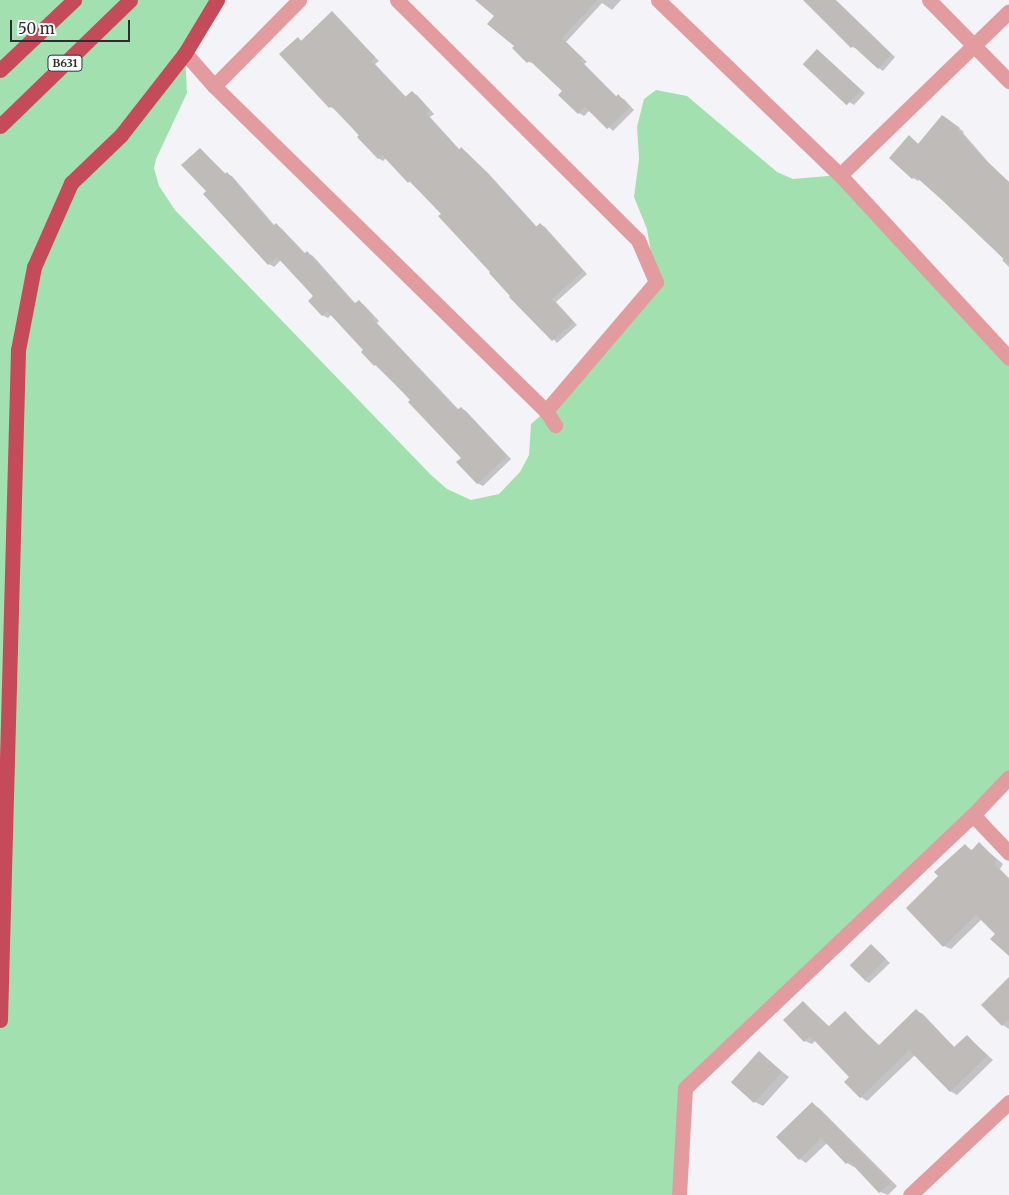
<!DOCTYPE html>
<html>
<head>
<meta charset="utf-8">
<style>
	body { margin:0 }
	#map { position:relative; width:1009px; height:1195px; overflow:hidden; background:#f4f3f7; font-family:Merriweather,serif }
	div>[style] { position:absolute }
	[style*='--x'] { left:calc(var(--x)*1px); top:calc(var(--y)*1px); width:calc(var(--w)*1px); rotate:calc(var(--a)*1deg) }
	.green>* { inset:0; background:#a3e0b0 }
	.shadow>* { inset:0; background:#0003 }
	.building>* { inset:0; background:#bebbb9; transform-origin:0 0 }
	.minor>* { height:15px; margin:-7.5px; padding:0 7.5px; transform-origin:7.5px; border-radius:7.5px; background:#e29ca0 }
	.major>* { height:15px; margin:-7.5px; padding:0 7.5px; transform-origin:7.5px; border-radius:7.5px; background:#c64b5a }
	span { translate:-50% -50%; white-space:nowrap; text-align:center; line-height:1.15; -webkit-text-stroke:4px #fff; paint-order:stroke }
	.shield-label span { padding:1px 4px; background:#fff; border:1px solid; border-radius:4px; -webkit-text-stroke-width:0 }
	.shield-label { font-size:11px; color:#2e2e2f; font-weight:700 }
	.scale { position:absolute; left:10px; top:20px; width:120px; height:22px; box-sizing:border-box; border:2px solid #2e2e2f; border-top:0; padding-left:6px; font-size:15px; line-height:18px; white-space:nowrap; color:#2e2e2f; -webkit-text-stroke:4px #fff; paint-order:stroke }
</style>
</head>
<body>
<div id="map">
	<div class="green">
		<div style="clip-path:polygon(0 0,217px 0,185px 53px,187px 93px,156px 159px,154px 168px,159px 186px,175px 210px,431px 475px,447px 489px,471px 500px,499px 494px,520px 472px,529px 455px,531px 424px,546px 411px,656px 282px,647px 229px,634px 197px,639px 159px,637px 127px,644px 99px,656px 90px,687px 96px,777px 172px,793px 179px,840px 175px,1009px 358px,1009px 777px,685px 1088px,679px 1195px,0 1195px)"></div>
	</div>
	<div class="shadow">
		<div style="clip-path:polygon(477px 0,621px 0,612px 10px,602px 3px,566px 42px,587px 62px,584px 64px,617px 97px,624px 99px,634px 110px,613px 131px,590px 110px,584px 116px,579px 113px,560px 95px,563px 91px,534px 63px,528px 62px,514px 48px,516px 46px,495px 16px)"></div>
		<div style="clip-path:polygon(808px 0,836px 0,895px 57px,883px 71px,879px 68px,858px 49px,852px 47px)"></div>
		<div style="clip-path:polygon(332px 13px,379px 61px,375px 64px,407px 98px,412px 93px,417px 95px,434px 114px,430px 117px,460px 150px,466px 152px,489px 174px,537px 227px,540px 224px,545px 227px,587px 274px,556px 302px,577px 325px,557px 343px,512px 296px,442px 214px,386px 158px,383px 161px,378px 158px,336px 109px,329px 107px,298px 39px,302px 41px)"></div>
		<div style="clip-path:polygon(822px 54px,865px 93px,854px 105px,849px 102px)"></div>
		<div style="clip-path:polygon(943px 116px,964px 132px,963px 133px,989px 163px,1009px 182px,1009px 267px,1002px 260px,1005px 258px,920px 179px,918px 181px,913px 178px,890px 158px,914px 140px,919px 145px)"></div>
		<div style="clip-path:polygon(200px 149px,226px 174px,232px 176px,275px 226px,281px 228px,306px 254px,307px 253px,313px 256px,356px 304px,359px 302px,364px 305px,379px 321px,377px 323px,459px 410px,461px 408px,466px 411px,511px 459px,483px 486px,477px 483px,463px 458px,411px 400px,375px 365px,365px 350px,332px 314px,328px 318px,322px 315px,315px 296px,281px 260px,274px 267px,269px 264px,208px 191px)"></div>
		<div style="clip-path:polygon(979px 844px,1003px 864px,1000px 869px,1009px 878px,1009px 955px,996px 934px,982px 919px,951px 949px,944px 946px,940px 876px,965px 845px,973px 851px)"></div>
		<div style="clip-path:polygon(871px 945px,890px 963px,869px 983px,864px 980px)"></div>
		<div style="clip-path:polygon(1009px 978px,1009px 1029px,1003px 1025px)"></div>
		<div style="clip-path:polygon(803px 1002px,830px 1027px,845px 1013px,880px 1046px,917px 1011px,923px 1014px,955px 1048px,967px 1036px,993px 1060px,957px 1095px,950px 1091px,915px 1055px,867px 1101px,861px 1097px,851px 1077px,816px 1040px,812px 1044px,805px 1041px,785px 1020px)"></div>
		<div style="clip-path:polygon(759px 1053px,789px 1077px,763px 1106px,755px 1102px)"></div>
		<div style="clip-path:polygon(812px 1104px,819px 1108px,897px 1186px,888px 1195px,880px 1192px,855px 1166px,854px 1167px,847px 1163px,827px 1143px,806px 1163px,800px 1159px)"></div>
	</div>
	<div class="building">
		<div style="clip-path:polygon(475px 0,597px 0,562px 38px,582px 58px,580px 60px,616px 97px,618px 94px,630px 107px,607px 129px,585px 107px,578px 114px,558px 95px,562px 91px,529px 60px,527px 63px,512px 48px,514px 46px,487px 24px,494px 16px)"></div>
		<div style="clip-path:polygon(803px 0,835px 0,891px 54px,878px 69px,853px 46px,851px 48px)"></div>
		<div style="clip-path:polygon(332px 11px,375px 57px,371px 61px,405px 97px,412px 91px,430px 110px,426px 114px,459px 150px,461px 147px,484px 170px,536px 227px,540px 223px,583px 271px,552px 299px,573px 322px,552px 341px,509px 297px,510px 296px,489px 273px,490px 272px,438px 216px,441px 214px,410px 181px,408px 183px,382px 155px,378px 159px,357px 137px,359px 135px,331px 106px,329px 108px,279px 54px,298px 37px,301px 41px)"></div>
		<div style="left:817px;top:49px;width:60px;height:21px;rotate:43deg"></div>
		<div style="clip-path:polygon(942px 115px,960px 128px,958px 130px,984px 159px,1009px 182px,1009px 264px,943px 201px,915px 176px,912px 179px,889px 158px,909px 135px,918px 144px)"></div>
		<div style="clip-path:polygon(200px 148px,225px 174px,227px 172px,273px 226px,276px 223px,304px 254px,307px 251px,354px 304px,359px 300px,374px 317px,372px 319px,457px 410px,461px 407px,507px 456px,477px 484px,456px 462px,461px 458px,408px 402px,410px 400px,376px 364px,374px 366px,361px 352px,363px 350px,327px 311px,322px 316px,308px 301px,313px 296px,277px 257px,268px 265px,203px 194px,206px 191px,181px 165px)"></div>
		<div style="clip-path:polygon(979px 842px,997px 860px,994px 864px,1009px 880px,1009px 956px,990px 939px,995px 934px,976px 915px,943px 947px,906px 908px,938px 876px,934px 872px,965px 844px,971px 851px)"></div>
		<div style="left:871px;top:944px;width:21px;height:30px;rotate:45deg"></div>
		<div style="clip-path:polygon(1009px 977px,1009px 1019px,1002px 1026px,981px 1005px)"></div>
		<div style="clip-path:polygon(803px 1001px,828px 1027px,845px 1011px,878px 1046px,916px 1009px,954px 1047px,967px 1035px,987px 1056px,950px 1092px,909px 1050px,860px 1098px,844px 1082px,849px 1077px,810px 1036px,804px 1042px,783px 1020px)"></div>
		<div style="left:759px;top:1051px;width:31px;height:42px;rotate:42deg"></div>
		<div style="clip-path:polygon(812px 1102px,891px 1182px,879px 1193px,849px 1161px,846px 1164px,821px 1138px,799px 1160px,776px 1137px)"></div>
	</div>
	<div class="minor">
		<div style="--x:397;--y:0;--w:340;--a:44.9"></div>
		<div style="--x:638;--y:240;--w:46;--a:66.8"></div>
		<div style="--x:656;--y:282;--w:170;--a:130.5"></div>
		<div style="--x:658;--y:0;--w:252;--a:43.9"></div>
		<div style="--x:840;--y:175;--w:249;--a:47.3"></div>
		<div style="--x:929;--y:0;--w:114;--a:45.4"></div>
		<div style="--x:185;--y:53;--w:44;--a:48.7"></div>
		<div style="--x:214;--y:86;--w:465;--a:44.4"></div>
		<div style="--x:546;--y:411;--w:17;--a:57"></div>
		<div style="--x:214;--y:86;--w:121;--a:-45.3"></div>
		<div style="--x:840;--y:175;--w:235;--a:-44.1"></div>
		<div style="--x:973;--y:815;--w:52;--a:46.5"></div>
		<div style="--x:679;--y:1195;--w:107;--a:-86.8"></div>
		<div style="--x:685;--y:1088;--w:397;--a:-43.5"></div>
		<div style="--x:973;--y:815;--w:52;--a:-46.5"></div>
		<div style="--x:910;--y:1195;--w:136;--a:-43.2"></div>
	</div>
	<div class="major">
		<div style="--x:0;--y:70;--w:102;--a:-43.4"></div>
		<div style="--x:0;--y:126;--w:181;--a:-44.1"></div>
		<div style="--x:0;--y:1020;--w:670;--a:-88.46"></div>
		<div style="--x:18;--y:350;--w:85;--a:-79.1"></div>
		<div style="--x:34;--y:267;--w:92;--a:-66.2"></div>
		<div style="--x:71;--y:183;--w:69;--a:-43.8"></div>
		<div style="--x:121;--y:135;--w:104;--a:-52"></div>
		<div style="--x:185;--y:53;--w:62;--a:-58.9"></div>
	</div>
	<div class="shield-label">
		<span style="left:65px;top:63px">B631</span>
	</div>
	<div class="scale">50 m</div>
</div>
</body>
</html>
